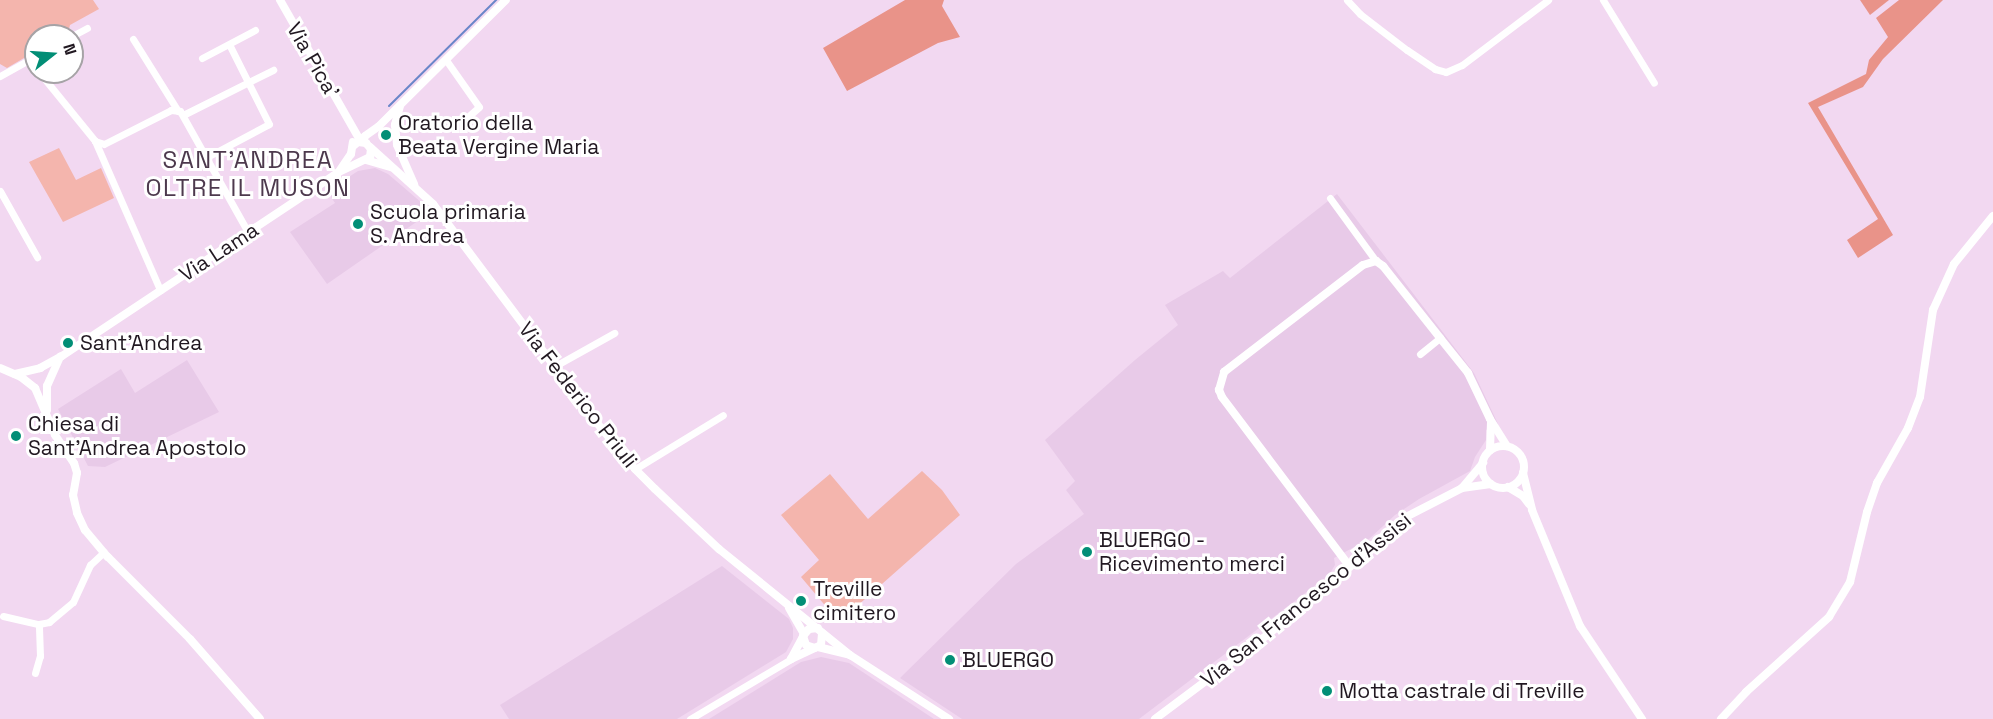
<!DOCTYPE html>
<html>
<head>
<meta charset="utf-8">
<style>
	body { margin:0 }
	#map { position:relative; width:1993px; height:719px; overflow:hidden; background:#f2d8f1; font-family:"Space Grotesk",sans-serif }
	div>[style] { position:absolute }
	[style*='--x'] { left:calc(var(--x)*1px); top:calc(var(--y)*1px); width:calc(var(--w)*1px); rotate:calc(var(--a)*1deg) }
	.built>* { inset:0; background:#e8cae8 }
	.green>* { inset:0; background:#f4b5ad }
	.forest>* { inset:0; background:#e99389 }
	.stream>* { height:2px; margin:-1px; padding:0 1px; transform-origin:1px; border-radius:1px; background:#6a86c9 }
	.minor>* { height:7px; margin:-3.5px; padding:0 3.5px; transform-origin:3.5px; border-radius:3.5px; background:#fff }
	.tertiary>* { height:8px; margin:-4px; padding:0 4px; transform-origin:4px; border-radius:4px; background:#fff }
	.tertiary>.ring { margin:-4px; padding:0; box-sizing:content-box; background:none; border:8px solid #fff; border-radius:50% }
	.dots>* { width:16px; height:16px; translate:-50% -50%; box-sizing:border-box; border:3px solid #fff; border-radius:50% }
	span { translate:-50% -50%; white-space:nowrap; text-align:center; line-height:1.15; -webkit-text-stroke:6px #fff; paint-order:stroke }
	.street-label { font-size:21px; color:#211821 }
	.poi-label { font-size:21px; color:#211821 }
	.left { translate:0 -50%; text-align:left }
	.quarter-label { font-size:24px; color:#4d394d; letter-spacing:1.5px }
	.north { position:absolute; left:24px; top:24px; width:60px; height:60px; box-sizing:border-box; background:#fff; border:2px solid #a6a3a6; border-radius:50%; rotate:73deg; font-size:16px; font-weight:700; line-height:24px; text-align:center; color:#211821 }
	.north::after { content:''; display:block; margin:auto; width:21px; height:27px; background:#028e76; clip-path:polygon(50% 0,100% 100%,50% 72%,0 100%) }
</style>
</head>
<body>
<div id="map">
	<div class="built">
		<div style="clip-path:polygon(375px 168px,388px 174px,429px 209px,423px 213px,425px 216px,327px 284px,290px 232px,335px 203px,327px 191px,358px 171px)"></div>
		<div style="clip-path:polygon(1337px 194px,1474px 373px,1498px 424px,1486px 430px,1486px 440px,1475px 457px,1470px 471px,1419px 499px,1395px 515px,1369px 539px,1334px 558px,1335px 565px,1329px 575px,1139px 719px,962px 719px,900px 678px,1016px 564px,1084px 514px,1066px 490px,1075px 481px,1045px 440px,1135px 360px,1178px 325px,1165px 305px,1223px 271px,1230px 278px)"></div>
		<div style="clip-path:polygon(187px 360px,219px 412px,105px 467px,88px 466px,58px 409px,121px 369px,135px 393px)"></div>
		<div style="clip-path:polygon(722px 566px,789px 619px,793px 628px,793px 639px,786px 652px,677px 719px,509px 719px,500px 705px)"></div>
		<div style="clip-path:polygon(821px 657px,849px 663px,934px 719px,709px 719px,801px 662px)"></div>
	</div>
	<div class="green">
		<div style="clip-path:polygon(0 0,93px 0,99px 9px,70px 25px,68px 33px,63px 36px,36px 36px,36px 51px,7px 68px,0 64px)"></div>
		<div style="clip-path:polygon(59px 148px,76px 180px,101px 168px,114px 198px,63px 222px,29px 162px)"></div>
		<div style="clip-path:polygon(922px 471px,942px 490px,960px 515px,839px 622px,801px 577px,819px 560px,781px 515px,830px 474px,868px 519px)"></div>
	</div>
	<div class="forest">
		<div style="clip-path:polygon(905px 0,944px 0,942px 6px,960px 37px,938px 43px,847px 91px,823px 48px)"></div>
		<div style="clip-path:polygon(1860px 0,1889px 0,1870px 15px)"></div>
		<div style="clip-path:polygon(1899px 0,1943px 0,1883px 59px,1863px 87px,1818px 107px,1893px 235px,1858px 258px,1847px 240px,1878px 219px,1808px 103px,1866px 74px,1869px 60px,1888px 37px,1876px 18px)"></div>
	</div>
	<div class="stream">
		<div style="--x:389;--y:106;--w:151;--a:-44.7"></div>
	</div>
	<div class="minor">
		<div style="--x:1347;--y:0;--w:19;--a:47"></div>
		<div style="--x:1360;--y:14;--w:59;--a:37.5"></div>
		<div style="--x:1407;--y:50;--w:34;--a:34"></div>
		<div style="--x:1435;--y:69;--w:11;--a:15"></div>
		<div style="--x:1446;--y:72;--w:17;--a:-24"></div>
		<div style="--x:1462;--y:65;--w:108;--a:-37.1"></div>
		<div style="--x:1603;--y:0;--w:97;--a:58.4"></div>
		<div style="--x:72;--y:36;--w:17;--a:-28"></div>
		<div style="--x:133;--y:39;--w:85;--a:58"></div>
		<div style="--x:202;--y:58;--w:60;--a:-27.8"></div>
		<div style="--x:446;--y:60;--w:57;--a:54.9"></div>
		<div style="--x:479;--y:107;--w:21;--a:139"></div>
		<div style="--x:39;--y:72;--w:89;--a:50.9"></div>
		<div style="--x:95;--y:141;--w:163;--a:66.4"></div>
		<div style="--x:0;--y:76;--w:41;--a:-29.1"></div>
		<div style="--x:183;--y:115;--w:101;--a:-26.6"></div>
		<div style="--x:95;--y:141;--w:9;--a:18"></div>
		<div style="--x:104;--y:144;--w:75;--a:-26.9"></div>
		<div style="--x:171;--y:110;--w:9;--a:6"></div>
		<div style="--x:180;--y:111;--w:141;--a:60.7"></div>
		<div style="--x:207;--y:157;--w:70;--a:-28"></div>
		<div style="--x:269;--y:124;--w:89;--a:-116.6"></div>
		<div style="--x:0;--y:191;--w:76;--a:60.7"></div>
		<div style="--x:1330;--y:198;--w:78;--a:53.9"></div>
		<div style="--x:1420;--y:354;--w:26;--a:-39"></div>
		<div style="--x:555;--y:366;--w:68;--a:-29.2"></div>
		<div style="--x:635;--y:469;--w:103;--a:-31.5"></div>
		<div style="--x:3;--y:616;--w:37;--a:13"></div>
		<div style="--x:39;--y:624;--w:10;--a:-11"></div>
		<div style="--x:49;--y:622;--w:31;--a:-40"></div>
		<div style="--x:73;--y:602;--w:41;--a:-65.3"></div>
		<div style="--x:90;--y:565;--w:19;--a:-43"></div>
		<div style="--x:35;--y:673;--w:18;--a:-74"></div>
		<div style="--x:40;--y:656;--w:32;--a:-92"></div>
		<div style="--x:690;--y:719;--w:117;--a:-30.7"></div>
	</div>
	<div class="tertiary">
		<div style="--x:280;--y:0;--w:163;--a:60.3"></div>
		<div style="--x:400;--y:106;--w:20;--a:105"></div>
		<div style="--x:395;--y:125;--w:20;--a:84"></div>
		<div style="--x:397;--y:145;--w:43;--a:66.4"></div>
		<div style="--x:363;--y:142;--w:6;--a:-72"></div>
		<div style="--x:365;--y:136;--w:16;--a:-35"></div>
		<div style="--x:378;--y:127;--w:180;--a:-44.8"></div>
		<div style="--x:370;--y:147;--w:85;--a:42.1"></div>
		<div style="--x:433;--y:204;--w:274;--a:53.2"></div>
		<div style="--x:597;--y:423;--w:60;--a:50.4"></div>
		<div style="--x:635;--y:469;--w:28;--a:45"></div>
		<div style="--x:655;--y:489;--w:88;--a:43.2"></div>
		<div style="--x:719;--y:549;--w:169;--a:39"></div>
		<div style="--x:850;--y:655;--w:118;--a:32.9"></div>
		<div style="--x:366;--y:160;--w:26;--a:16"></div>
		<div style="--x:338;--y:173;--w:23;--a:-56"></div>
		<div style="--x:351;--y:154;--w:12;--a:-81"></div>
		<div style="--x:0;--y:368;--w:23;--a:23"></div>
		<div style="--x:21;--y:377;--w:18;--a:38"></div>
		<div style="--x:35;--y:388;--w:51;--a:66.9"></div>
		<div style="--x:55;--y:435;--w:34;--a:56"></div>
		<div style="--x:74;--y:463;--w:10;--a:73"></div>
		<div style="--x:77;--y:473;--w:22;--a:100"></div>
		<div style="--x:73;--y:495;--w:18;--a:77"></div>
		<div style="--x:77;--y:513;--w:19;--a:65"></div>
		<div style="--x:85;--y:530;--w:35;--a:50"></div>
		<div style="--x:108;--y:557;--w:116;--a:45"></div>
		<div style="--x:190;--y:639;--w:106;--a:48.8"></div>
		<div style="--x:15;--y:374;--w:26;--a:-13"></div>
		<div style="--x:40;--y:368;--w:25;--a:-29"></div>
		<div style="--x:62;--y:356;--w:330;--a:-33.6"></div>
		<div style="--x:337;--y:173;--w:37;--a:-26"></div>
		<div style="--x:370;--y:157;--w:8;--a:-83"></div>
		<div style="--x:371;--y:149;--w:8;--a:-130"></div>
		<div style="--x:366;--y:143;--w:8;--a:-173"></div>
		<div style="--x:358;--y:142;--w:6;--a:141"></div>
		<div style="--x:47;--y:410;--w:24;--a:-90"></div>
		<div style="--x:47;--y:386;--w:32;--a:-66"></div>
		<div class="ring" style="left:1482px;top:446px;width:34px;height:34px"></div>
		<div style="--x:1490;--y:450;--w:27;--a:-88"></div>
		<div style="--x:1523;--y:473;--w:38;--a:76"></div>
		<div style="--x:1532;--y:510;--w:126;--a:67.5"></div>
		<div style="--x:1580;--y:626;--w:112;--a:56.3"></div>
		<div style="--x:1508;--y:487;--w:17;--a:31"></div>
		<div style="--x:1523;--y:496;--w:10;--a:53"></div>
		<div style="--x:1462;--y:488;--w:33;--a:-50"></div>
		<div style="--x:1350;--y:567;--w:213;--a:-127"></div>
		<div style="--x:1222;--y:397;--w:8;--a:-113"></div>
		<div style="--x:1219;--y:390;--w:19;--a:-74"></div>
		<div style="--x:1224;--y:372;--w:175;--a:-37.6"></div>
		<div style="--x:1363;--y:265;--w:14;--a:-17"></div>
		<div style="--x:1376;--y:261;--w:9;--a:36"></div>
		<div style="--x:1383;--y:266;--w:92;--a:51.6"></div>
		<div style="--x:1440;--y:338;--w:45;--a:51.3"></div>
		<div style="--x:1468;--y:373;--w:51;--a:64.4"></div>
		<div style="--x:1490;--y:419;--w:32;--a:58"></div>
		<div style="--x:789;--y:608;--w:30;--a:60"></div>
		<div style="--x:818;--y:647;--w:32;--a:14"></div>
		<div style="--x:815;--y:648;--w:9;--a:-162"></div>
		<div style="--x:806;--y:645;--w:9;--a:-108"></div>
		<div style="--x:803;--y:636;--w:9;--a:-49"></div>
		<div style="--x:809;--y:629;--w:9;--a:-6"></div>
		<div style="--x:791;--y:659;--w:33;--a:-25"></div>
		<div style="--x:821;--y:645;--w:12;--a:-85"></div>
		<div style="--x:791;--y:659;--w:26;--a:-62"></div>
		<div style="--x:1155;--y:719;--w:144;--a:-36.8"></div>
		<div style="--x:1270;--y:633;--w:177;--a:-40.6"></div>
		<div style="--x:1404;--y:518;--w:65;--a:-27.3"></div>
		<div style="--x:1462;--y:488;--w:29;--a:-8"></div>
		<div style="--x:1721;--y:719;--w:37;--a:-47"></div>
		<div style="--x:1746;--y:692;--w:112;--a:-42.1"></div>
		<div style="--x:1829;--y:617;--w:41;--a:-59"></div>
		<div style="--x:1850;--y:582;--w:72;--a:-76.3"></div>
		<div style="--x:1867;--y:512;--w:31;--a:-71"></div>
		<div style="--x:1877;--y:483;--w:63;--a:-60.6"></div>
		<div style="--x:1908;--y:428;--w:33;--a:-69"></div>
		<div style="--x:1920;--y:397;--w:88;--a:-81.5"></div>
		<div style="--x:1933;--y:310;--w:51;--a:-65.5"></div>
		<div style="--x:1954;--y:264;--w:62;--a:-50.9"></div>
	</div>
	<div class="dots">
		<div style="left:386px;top:135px;background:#028e76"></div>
		<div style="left:358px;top:224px;background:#028e76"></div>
		<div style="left:68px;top:343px;background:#028e76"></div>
		<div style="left:16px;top:436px;background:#028e76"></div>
		<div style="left:1087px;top:552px;background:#028e76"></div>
		<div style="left:801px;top:601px;background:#028e76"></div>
		<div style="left:950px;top:660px;background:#028e76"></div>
		<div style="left:1327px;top:691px;background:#028e76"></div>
	</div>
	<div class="street-label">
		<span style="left:313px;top:60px;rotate:60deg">Via Pica'</span>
		<span style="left:219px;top:252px;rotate:-33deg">Via Lama</span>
		<span style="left:578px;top:395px;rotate:52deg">Via Federico Priuli</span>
		<span style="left:1306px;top:600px;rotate:-39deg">Via San Francesco d'Assisi</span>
	</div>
	<div class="poi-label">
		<span class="left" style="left:398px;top:135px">Oratorio della<br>Beata Vergine Maria</span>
		<span class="left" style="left:370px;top:224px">Scuola primaria<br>S. Andrea</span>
		<span class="left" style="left:80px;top:343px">Sant'Andrea</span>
		<span class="left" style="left:28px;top:436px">Chiesa di<br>Sant'Andrea Apostolo</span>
		<span class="left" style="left:1099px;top:552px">BLUERGO -<br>Ricevimento merci</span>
		<span class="left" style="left:813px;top:601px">Treville<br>cimitero</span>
		<span class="left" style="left:962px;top:660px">BLUERGO</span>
		<span class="left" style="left:1339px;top:691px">Motta castrale di Treville</span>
	</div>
	<div class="quarter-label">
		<span style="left:248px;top:174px">SANT'ANDREA<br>OLTRE IL MUSON</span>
	</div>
	<div class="north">N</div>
</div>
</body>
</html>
